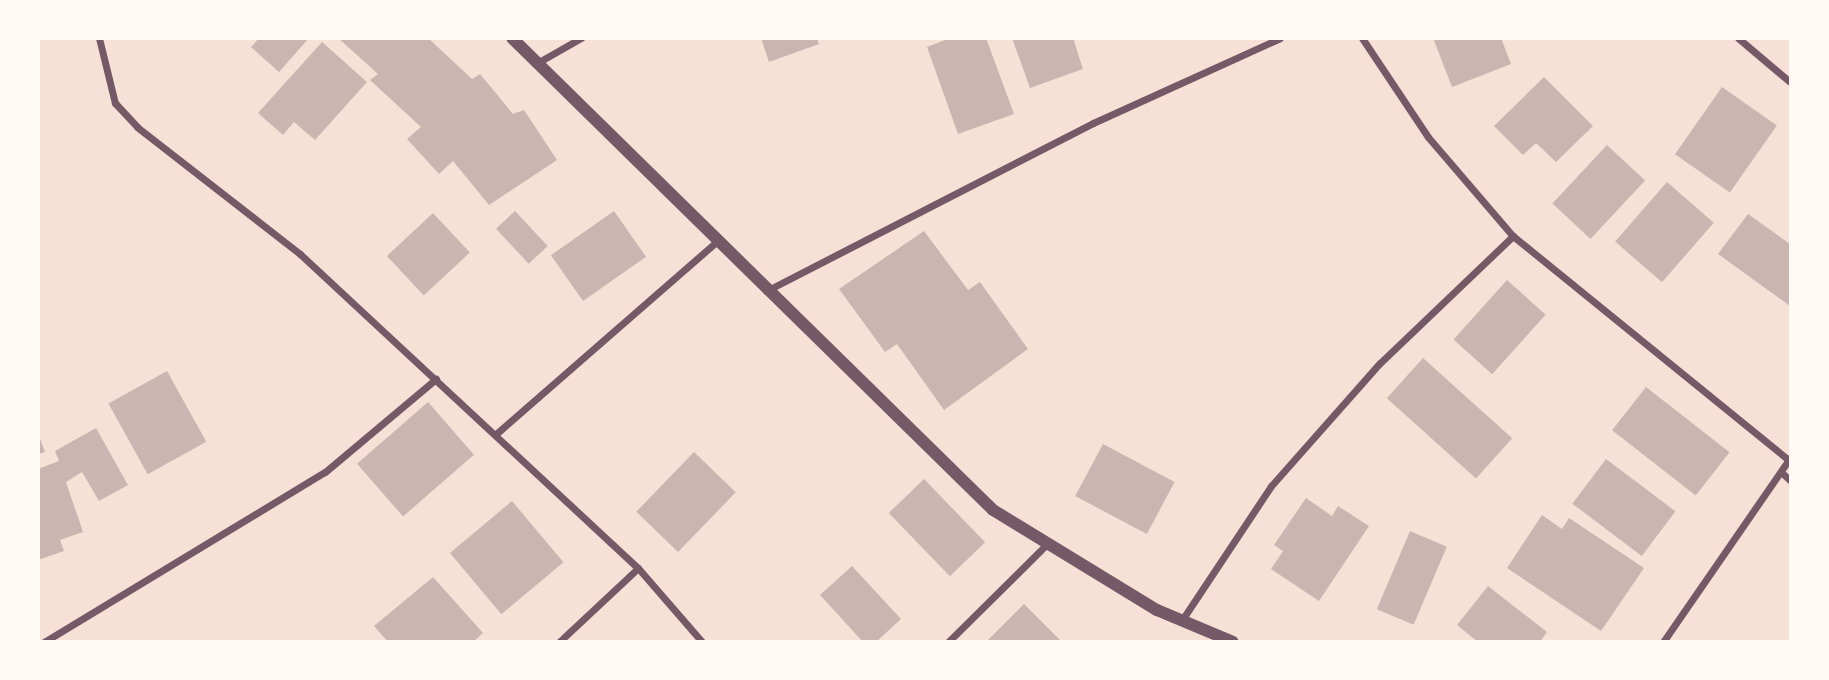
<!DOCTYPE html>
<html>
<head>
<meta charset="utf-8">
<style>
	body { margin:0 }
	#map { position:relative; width:1829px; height:680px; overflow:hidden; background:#f7e1d7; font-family:"Work Sans",sans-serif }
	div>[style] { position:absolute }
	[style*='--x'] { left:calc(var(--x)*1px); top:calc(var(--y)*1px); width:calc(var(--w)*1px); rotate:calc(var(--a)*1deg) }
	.building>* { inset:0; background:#ccb4b1; transform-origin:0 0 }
	.minor>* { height:7px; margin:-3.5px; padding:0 3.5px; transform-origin:3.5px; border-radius:3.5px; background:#755966 }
	.tertiary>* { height:12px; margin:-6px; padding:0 6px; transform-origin:6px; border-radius:6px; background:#755966 }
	span { translate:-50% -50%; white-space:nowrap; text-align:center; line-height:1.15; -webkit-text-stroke:7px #fffaf5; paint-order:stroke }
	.frame { position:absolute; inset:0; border:40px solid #fffaf5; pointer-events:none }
</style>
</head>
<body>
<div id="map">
	<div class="building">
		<div style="clip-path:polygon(259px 38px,309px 38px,279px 72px,251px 47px)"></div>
		<div style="clip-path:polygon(338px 38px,428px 38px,472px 79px,480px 74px,513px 114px,524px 110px,557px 160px,489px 205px,453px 161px,439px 174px,407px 139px,421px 127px,370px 80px,378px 74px)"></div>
		<div style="clip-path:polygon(761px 38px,817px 38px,819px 44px,769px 62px)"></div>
		<div style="clip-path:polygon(950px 38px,986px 38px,1014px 114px,958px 134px,927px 47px)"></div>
		<div style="clip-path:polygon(1012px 38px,1073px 38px,1083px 69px,1030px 88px)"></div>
		<div style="clip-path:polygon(1433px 38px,1501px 38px,1511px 64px,1452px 87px)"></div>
		<div style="clip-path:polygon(322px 42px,367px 82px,315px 140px,294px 122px,283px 135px,258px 113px)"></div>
		<div style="clip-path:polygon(1544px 77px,1593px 126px,1556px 162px,1536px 143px,1523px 155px,1494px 126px)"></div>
		<div style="left:1722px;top:87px;width:67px;height:82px;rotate:35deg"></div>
		<div style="left:1607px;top:145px;width:52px;height:80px;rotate:43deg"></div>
		<div style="left:1667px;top:182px;width:62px;height:79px;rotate:41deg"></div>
		<div style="left:515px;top:211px;width:48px;height:26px;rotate:47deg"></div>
		<div style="left:614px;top:211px;width:56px;height:77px;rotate:55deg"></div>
		<div style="left:433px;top:213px;width:54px;height:63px;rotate:47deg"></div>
		<div style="clip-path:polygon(1748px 214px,1790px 244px,1790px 306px,1718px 254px)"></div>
		<div style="clip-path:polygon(924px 231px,968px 290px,980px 282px,1028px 349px,944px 410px,897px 344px,885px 352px,839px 289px)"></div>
		<div style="left:1507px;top:280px;width:52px;height:80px;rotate:42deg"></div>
		<div style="left:1423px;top:358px;width:120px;height:54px;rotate:42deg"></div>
		<div style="left:167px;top:371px;width:81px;height:67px;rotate:61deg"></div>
		<div style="left:1646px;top:387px;width:106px;height:55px;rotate:38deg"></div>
		<div style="left:428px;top:402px;width:70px;height:94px;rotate:49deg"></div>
		<div style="clip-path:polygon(96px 428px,128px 485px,99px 501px,82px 472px,66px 482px,83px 532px,60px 540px,64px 551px,38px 560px,38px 469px,59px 461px,55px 451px)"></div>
		<div style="clip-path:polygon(38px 433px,45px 452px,38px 454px)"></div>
		<div style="left:1103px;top:444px;width:81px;height:59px;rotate:28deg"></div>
		<div style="left:694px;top:452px;width:58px;height:83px;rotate:44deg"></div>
		<div style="left:1606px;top:459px;width:87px;height:56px;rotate:37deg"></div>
		<div style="left:924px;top:479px;width:88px;height:49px;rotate:46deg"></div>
		<div style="clip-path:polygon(1306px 498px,1332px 516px,1338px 506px,1369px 526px,1319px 601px,1271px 569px,1283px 551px,1274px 545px)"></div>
		<div style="left:512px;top:501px;width:80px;height:81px;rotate:50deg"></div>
		<div style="clip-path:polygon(1542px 515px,1562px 529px,1569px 518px,1644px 568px,1601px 631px,1507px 568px)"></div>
		<div style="left:1410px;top:531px;width:40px;height:85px;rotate:23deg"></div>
		<div style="clip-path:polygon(852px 566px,901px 619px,876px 642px,863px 642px,820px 595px)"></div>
		<div style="clip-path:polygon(433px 577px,483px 633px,473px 642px,388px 642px,374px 626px)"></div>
		<div style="clip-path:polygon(1488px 586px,1547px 632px,1540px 642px,1478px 642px,1457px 625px)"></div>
		<div style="clip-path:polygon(1024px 604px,1062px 642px,986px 642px)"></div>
	</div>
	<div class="minor">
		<div style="--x:99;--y:38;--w:67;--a:76.2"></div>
		<div style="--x:115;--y:103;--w:33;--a:47"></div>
		<div style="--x:137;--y:127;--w:207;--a:37.9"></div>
		<div style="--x:300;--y:254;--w:461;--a:42.9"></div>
		<div style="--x:638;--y:568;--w:98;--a:49.1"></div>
		<div style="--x:1362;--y:38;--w:119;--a:56.3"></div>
		<div style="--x:1428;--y:137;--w:130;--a:49.4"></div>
		<div style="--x:1513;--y:236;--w:355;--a:39.1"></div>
		<div style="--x:1738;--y:38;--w:68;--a:40.2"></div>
		<div style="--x:537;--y:63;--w:51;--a:-29.6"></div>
		<div style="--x:766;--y:291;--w:368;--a:-27.2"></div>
		<div style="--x:1093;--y:123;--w:205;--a:-24.4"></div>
		<div style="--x:496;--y:434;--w:292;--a:-41.1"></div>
		<div style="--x:1781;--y:472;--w:12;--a:42"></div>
		<div style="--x:1182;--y:620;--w:161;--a:-56.4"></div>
		<div style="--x:1271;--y:486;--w:164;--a:-48.5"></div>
		<div style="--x:1380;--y:363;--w:184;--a:-43.7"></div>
		<div style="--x:44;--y:642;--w:328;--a:-31.2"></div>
		<div style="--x:325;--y:472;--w:145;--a:-40"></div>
		<div style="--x:559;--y:642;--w:108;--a:-43.1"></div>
		<div style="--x:948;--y:642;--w:141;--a:-44.7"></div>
		<div style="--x:1663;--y:642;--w:224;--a:-55.4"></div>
	</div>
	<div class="tertiary">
		<div style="--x:512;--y:38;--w:674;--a:44.46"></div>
		<div style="--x:993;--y:510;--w:192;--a:31.4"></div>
		<div style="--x:1157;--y:610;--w:82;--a:22.8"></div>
	</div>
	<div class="frame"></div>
</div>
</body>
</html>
